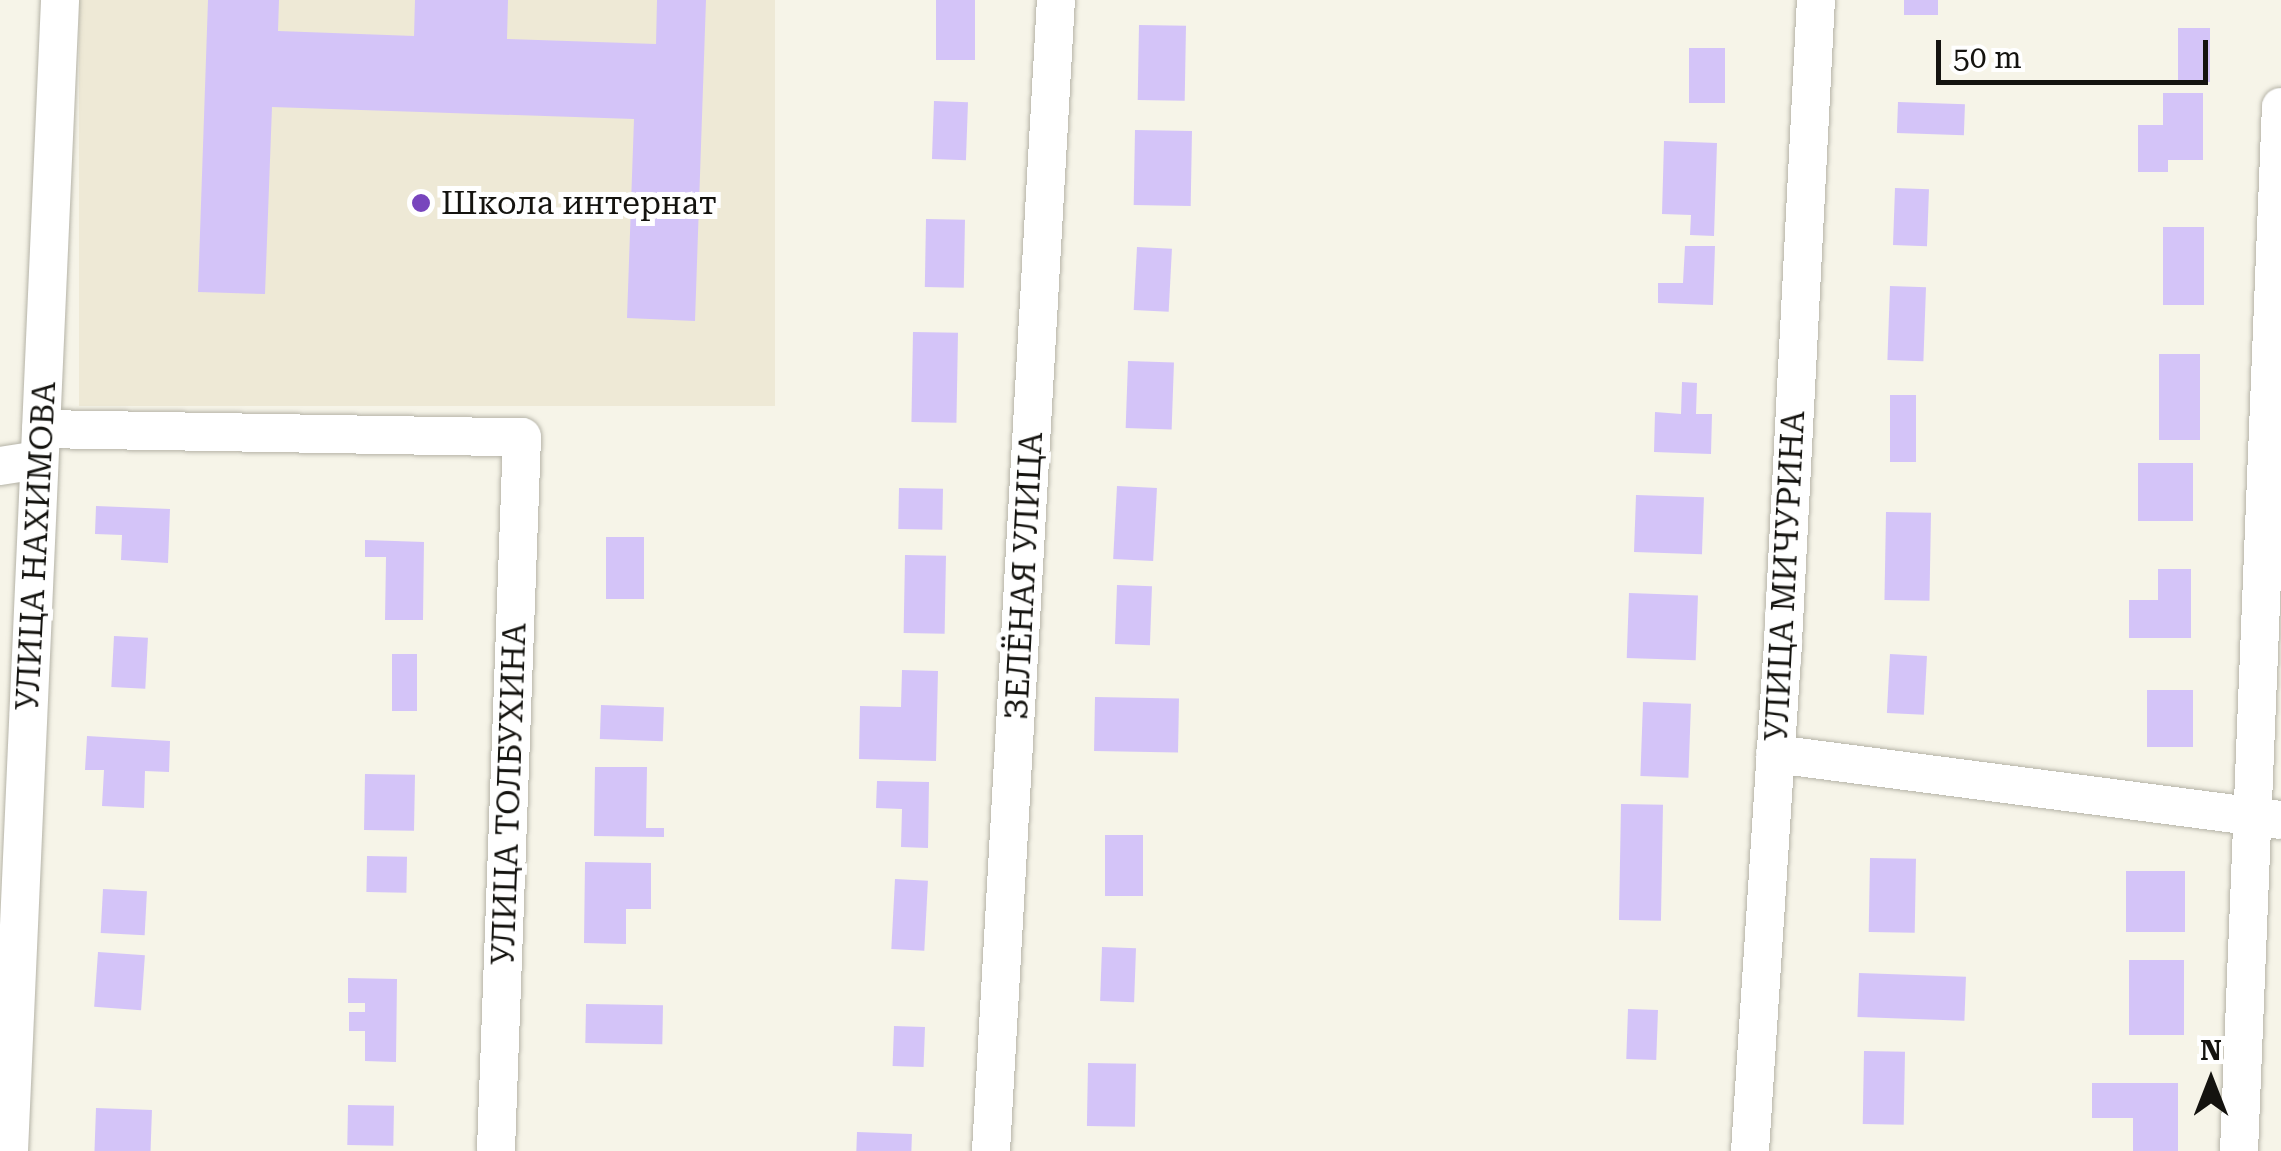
<!DOCTYPE html>
<html>
<head>
<meta charset="utf-8">
<style>
	body { margin:0 }
	#map { position:relative; width:2281px; height:1151px; overflow:hidden; background:#f6f4e8; font-family:"Roboto Serif",serif }
	div>[style] { position:absolute }
	[style*='--x'] { left:calc(var(--x)*1px); top:calc(var(--y)*1px); width:calc(var(--w)*1px); rotate:calc(var(--a)*1deg) }
	.built>* { inset:0; background:#eee9d6; transform-origin:0 0 }
	.building>* { inset:0; background:#d4c4f8; transform-origin:0 0 }
	.roads { filter:drop-shadow(0 0 2px #b5b3a7) drop-shadow(0 0 2px #b5b3a7) }
	.minor>* { height:38px; margin:-19px; padding:0 19px; transform-origin:19px; border-radius:19px; background:#fff }
	.dots>* { width:28px; height:28px; translate:-50% -50%; box-sizing:border-box; border:5px solid #fff; border-radius:50% }
	span { translate:-50% -50%; white-space:nowrap; text-align:center; line-height:1.15; -webkit-text-stroke:10px #fff; paint-order:stroke }
	.poi-label { font-size:32px; color:#14130f }
	.left { translate:0 -50%; text-align:left }
	.street-label { font-size:32px; color:#14130f }
	.north { position:absolute; left:2161px; top:1031px; width:100px; height:100px; -webkit-text-stroke:8px #fff; paint-order:stroke; rotate:0deg; font-size:28px; font-weight:700; line-height:40px; text-align:center; color:#14130f }
	.north::after { content:''; display:block; margin:auto; width:35px; height:45px; background:#14130f; clip-path:polygon(50% 0,100% 100%,50% 72%,0 100%) }
	.scale { position:absolute; left:1936px; top:40px; width:272px; height:45px; box-sizing:border-box; border:5px solid #14130f; border-top:0; padding-left:12px; font-size:30px; line-height:35px; white-space:nowrap; color:#14130f; -webkit-text-stroke:8px #fff; paint-order:stroke }
</style>
</head>
<body>
<div id="map">
	<div class="built">
		<div style="left:79px;top:0;width:696px;height:406px"></div>
	</div>
	<div class="building">
		<div style="clip-path:polygon(208px 0,279px 0,278px 31px,414px 36px,415px 0,508px 0,507px 39px,656px 44px,657px 0,706px 0,695px 321px,627px 318px,634px 119px,272px 107px,265px 294px,198px 292px)"></div>
		<div style="left:936px;top:0;width:39px;height:60px"></div>
		<div style="left:1904px;top:0;width:34px;height:15px"></div>
		<div style="left:1139px;top:25px;width:47px;height:75px;rotate:1deg"></div>
		<div style="left:2178px;top:28px;width:32px;height:54px"></div>
		<div style="left:1689px;top:48px;width:36px;height:55px"></div>
		<div style="clip-path:polygon(2163px 93px,2203px 93px,2203px 160px,2168px 160px,2168px 172px,2138px 172px,2138px 125px,2163px 125px)"></div>
		<div style="left:934px;top:101px;width:34px;height:58px;rotate:2deg"></div>
		<div style="left:1898px;top:102px;width:67px;height:31px;rotate:2deg"></div>
		<div style="left:1135px;top:130px;width:57px;height:75px;rotate:1deg"></div>
		<div style="clip-path:polygon(1664px 141px,1717px 143px,1714px 236px,1690px 235px,1691px 215px,1662px 214px)"></div>
		<div style="left:1895px;top:188px;width:34px;height:57px;rotate:2deg"></div>
		<div style="left:926px;top:219px;width:39px;height:68px;rotate:1deg"></div>
		<div style="left:2163px;top:227px;width:41px;height:78px"></div>
		<div style="clip-path:polygon(1685px 246px,1715px 246px,1713px 305px,1658px 303px,1658px 283px,1683px 283px)"></div>
		<div style="left:1137px;top:247px;width:35px;height:63px;rotate:3deg"></div>
		<div style="left:1890px;top:286px;width:36px;height:74px;rotate:2deg"></div>
		<div style="left:913px;top:332px;width:45px;height:90px;rotate:1deg"></div>
		<div style="left:2159px;top:354px;width:41px;height:86px"></div>
		<div style="left:1128px;top:361px;width:46px;height:67px;rotate:2deg"></div>
		<div style="clip-path:polygon(1682px 382px,1697px 383px,1696px 414px,1712px 414px,1711px 454px,1654px 452px,1655px 412px,1681px 414px)"></div>
		<div style="left:1890px;top:395px;width:26px;height:67px"></div>
		<div style="left:2138px;top:463px;width:55px;height:58px"></div>
		<div style="left:1117px;top:486px;width:40px;height:73px;rotate:3deg"></div>
		<div style="left:899px;top:488px;width:44px;height:41px;rotate:1deg"></div>
		<div style="left:1636px;top:495px;width:68px;height:57px;rotate:2deg"></div>
		<div style="clip-path:polygon(96px 506px,170px 509px,168px 563px,121px 560px,122px 535px,95px 534px)"></div>
		<div style="left:1886px;top:512px;width:45px;height:88px;rotate:1deg"></div>
		<div style="left:606px;top:537px;width:38px;height:62px"></div>
		<div style="clip-path:polygon(365px 540px,424px 542px,423px 620px,385px 620px,386px 557px,365px 557px)"></div>
		<div style="left:905px;top:555px;width:41px;height:78px;rotate:1deg"></div>
		<div style="clip-path:polygon(2158px 569px,2191px 569px,2191px 638px,2129px 638px,2129px 600px,2158px 600px)"></div>
		<div style="left:1117px;top:585px;width:35px;height:59px;rotate:2deg"></div>
		<div style="left:1629px;top:593px;width:69px;height:65px;rotate:2deg"></div>
		<div style="left:114px;top:636px;width:34px;height:51px;rotate:3deg"></div>
		<div style="left:392px;top:654px;width:25px;height:57px"></div>
		<div style="left:1890px;top:654px;width:37px;height:59px;rotate:3deg"></div>
		<div style="clip-path:polygon(902px 670px,938px 671px,936px 761px,859px 759px,860px 706px,901px 707px)"></div>
		<div style="left:2147px;top:690px;width:46px;height:57px"></div>
		<div style="left:1095px;top:697px;width:84px;height:54px;rotate:1deg"></div>
		<div style="left:1643px;top:702px;width:48px;height:74px;rotate:2deg"></div>
		<div style="left:601px;top:705px;width:63px;height:34px;rotate:2deg"></div>
		<div style="clip-path:polygon(87px 736px,170px 741px,169px 772px,145px 771px,144px 808px,102px 806px,104px 770px,85px 770px)"></div>
		<div style="clip-path:polygon(595px 767px,647px 767px,646px 828px,664px 828px,664px 837px,594px 836px)"></div>
		<div style="left:365px;top:774px;width:50px;height:56px;rotate:1deg"></div>
		<div style="clip-path:polygon(877px 781px,929px 782px,928px 848px,901px 847px,902px 809px,876px 808px)"></div>
		<div style="left:1621px;top:804px;width:42px;height:116px;rotate:1deg"></div>
		<div style="left:1105px;top:835px;width:38px;height:61px"></div>
		<div style="left:367px;top:856px;width:40px;height:36px;rotate:1deg"></div>
		<div style="left:1870px;top:858px;width:46px;height:74px;rotate:1deg"></div>
		<div style="clip-path:polygon(585px 862px,651px 863px,651px 909px,626px 909px,626px 944px,584px 943px)"></div>
		<div style="left:2126px;top:871px;width:59px;height:61px"></div>
		<div style="left:895px;top:879px;width:33px;height:70px;rotate:3deg"></div>
		<div style="left:103px;top:889px;width:44px;height:44px;rotate:3deg"></div>
		<div style="left:1102px;top:947px;width:34px;height:54px;rotate:2deg"></div>
		<div style="left:98px;top:952px;width:47px;height:55px;rotate:4deg"></div>
		<div style="left:2129px;top:960px;width:55px;height:75px"></div>
		<div style="left:1859px;top:973px;width:107px;height:44px;rotate:2deg"></div>
		<div style="clip-path:polygon(348px 978px,397px 979px,396px 1062px,365px 1061px,365px 1031px,349px 1031px,349px 1012px,365px 1012px,365px 1003px,348px 1003px)"></div>
		<div style="left:586px;top:1004px;width:77px;height:39px;rotate:1deg"></div>
		<div style="left:1628px;top:1009px;width:30px;height:50px;rotate:2deg"></div>
		<div style="left:894px;top:1026px;width:31px;height:40px;rotate:2deg"></div>
		<div style="left:1864px;top:1051px;width:41px;height:73px;rotate:1deg"></div>
		<div style="left:1088px;top:1063px;width:48px;height:63px;rotate:1deg"></div>
		<div style="clip-path:polygon(2092px 1083px,2178px 1083px,2178px 1151px,2133px 1151px,2133px 1118px,2092px 1118px)"></div>
		<div style="left:348px;top:1105px;width:46px;height:40px;rotate:1deg"></div>
		<div style="left:96px;top:1108px;width:56px;height:43px;rotate:2deg"></div>
		<div style="left:857px;top:1132px;width:55px;height:19px;rotate:2deg"></div>
	</div>
	<div class="roads">
		<div class="minor">
			<div style="--x:41;--y:429;--w:481;--a:1"></div>
			<div style="--x:522;--y:437;--w:714;--a:92.09"></div>
			<div style="--x:0;--y:466;--w:39;--a:-9"></div>
			<div style="--x:1775;--y:754;--w:510;--a:7.43"></div>
			<div style="--x:9;--y:1151;--w:1152;--a:-87.46"></div>
			<div style="--x:991;--y:1151;--w:1153;--a:-86.77"></div>
			<div style="--x:1750;--y:1151;--w:491;--a:-86.3"></div>
			<div style="--x:1782;--y:661;--w:662;--a:-87.06"></div>
			<div style="--x:2239;--y:1151;--w:1045;--a:-87.7"></div>
		</div>
	</div>
	<div class="dots">
		<div style="left:421px;top:203px;background:#7845bd"></div>
	</div>
	<div class="poi-label">
		<span class="left" style="left:441px;top:203px">Школа интернат</span>
	</div>
	<div class="street-label">
		<span style="left:36px;top:546px;rotate:-87deg">УЛИЦА НАХИМОВА</span>
		<span style="left:1024px;top:576px;rotate:-87deg">ЗЕЛЁНАЯ УЛИЦА</span>
		<span style="left:1785px;top:576px;rotate:-87deg">УЛИЦА МИЧУРИНА</span>
		<span style="left:509px;top:794px;rotate:-88deg">УЛИЦА ТОЛБУХИНА</span>
	</div>
	<div class="north">N</div>
	<div class="scale">50 m</div>
</div>
</body>
</html>
